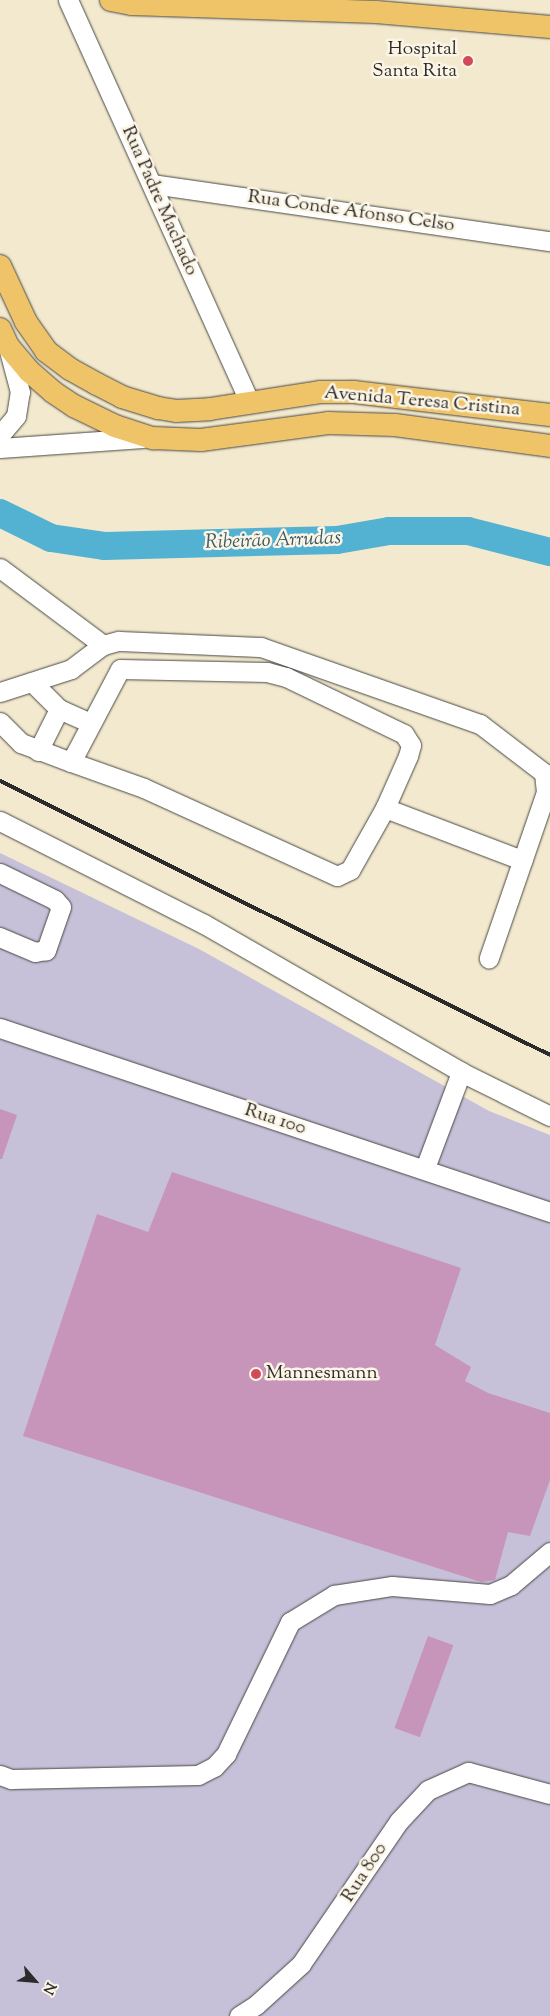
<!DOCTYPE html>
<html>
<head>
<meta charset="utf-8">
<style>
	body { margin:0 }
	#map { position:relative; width:550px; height:2016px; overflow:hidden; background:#f2e9ce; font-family:"Sorts Mill Goudy",serif }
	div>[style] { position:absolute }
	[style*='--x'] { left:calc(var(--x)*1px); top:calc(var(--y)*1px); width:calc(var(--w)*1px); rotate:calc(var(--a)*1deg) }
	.industrial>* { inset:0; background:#c7c0d9 }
	.river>* { height:28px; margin:-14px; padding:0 14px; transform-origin:14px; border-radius:14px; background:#53b1d2 }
	.building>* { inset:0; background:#c895ba; transform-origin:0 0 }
	.roads { filter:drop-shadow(0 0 1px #494843) drop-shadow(0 0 1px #494843) }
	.minor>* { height:19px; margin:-9.5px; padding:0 9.5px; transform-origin:9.5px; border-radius:9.5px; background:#fff }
	.major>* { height:22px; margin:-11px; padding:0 11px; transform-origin:11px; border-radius:11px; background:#efc469 }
	.rail>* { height:4px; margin:-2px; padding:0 2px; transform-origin:2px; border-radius:2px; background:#2b2b2b }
	.dots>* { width:14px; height:14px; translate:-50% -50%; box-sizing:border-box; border:2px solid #fcf5e5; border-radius:50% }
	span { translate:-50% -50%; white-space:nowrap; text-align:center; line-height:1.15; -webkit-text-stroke:5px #fcf5e5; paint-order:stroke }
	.poi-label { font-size:19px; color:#2b2b2b }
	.right { translate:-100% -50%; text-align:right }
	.left { translate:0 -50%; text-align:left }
	.street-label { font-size:19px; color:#2b2b2b }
	.water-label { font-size:20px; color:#395a65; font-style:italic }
	.north { position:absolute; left:10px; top:1956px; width:50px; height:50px; -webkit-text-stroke:4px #fcf5e5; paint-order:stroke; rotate:117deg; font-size:14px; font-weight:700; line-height:20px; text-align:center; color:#2b2b2b }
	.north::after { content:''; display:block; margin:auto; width:18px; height:22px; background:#2b2b2b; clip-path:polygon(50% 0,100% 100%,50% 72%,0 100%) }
</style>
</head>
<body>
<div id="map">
	<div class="industrial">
		<div style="clip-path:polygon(0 853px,199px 949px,489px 1111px,550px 1135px,550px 2016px,0 2016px)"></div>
	</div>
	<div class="river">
		<div style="--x:0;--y:513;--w:57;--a:26.1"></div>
		<div style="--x:51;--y:538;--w:55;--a:8.4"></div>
		<div style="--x:105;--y:546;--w:232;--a:-1.5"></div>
		<div style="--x:337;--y:540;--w:53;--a:-9.8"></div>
		<div style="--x:389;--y:531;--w:79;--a:0"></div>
		<div style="--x:468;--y:531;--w:85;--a:14.4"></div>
	</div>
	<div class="building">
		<div style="clip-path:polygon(0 1109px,17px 1115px,2px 1159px,0 1159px)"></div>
		<div style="clip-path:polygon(172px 1172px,461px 1268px,435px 1345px,471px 1367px,465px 1381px,488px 1393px,550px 1413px,550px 1480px,530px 1536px,508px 1532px,495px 1580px,481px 1582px,23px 1436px,97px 1214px,148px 1232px)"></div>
		<div style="left:428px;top:1636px;width:27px;height:98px;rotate:20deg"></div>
	</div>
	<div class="roads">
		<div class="minor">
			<div style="--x:68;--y:0;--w:442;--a:65.7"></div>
			<div style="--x:152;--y:184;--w:402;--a:8.2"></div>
			<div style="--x:0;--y:435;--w:25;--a:-50"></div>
			<div style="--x:16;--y:416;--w:24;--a:-81"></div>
			<div style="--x:20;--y:392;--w:47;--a:-104.9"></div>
			<div style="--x:0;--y:448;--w:143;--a:-4"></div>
			<div style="--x:0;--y:568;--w:129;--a:36.8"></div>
			<div style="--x:120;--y:669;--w:147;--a:1.2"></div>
			<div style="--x:267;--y:672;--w:20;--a:15"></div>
			<div style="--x:286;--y:677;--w:131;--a:25.8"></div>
			<div style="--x:404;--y:734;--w:13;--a:58"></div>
			<div style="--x:411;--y:745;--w:11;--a:105"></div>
			<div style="--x:408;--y:756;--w:57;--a:113.9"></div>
			<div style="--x:385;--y:808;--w:71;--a:119.4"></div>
			<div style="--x:350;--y:870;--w:14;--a:155"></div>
			<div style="--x:337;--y:876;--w:212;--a:-155.5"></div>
			<div style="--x:144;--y:788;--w:77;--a:-160.4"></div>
			<div style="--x:71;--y:762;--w:105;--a:-62.2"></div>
			<div style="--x:32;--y:682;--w:38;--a:45"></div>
			<div style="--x:59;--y:709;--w:34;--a:24"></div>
			<div style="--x:0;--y:692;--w:75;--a:-17.9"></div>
			<div style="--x:71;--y:669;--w:40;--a:-37"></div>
			<div style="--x:103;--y:645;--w:16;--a:-15"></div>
			<div style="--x:118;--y:641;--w:143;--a:2.4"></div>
			<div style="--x:261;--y:647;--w:232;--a:19.4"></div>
			<div style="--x:480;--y:724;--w:81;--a:37.4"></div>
			<div style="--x:544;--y:773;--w:19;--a:84"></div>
			<div style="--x:546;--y:792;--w:176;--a:109"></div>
			<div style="--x:0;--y:722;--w:30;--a:45"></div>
			<div style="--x:21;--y:743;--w:53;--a:20.8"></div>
			<div style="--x:38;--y:751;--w:47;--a:-63.4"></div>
			<div style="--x:385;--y:808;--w:147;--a:20.8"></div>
			<div style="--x:0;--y:821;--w:229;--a:26.8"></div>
			<div style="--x:204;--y:924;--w:297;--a:29.9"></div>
			<div style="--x:461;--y:1072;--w:99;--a:26.3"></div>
			<div style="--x:0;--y:873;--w:61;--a:26.1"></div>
			<div style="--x:55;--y:900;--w:9;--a:49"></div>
			<div style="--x:61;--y:907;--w:46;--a:109.2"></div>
			<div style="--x:46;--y:950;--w:11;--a:170"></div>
			<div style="--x:35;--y:952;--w:38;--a:-157"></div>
			<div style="--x:0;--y:1028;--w:580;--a:18.5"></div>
			<div style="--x:425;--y:1168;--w:103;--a:-69.4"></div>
			<div style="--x:0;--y:1775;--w:12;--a:20"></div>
			<div style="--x:11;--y:1779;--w:187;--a:-1.2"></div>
			<div style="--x:198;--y:1775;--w:18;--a:-27"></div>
			<div style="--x:214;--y:1767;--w:18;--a:-47"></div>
			<div style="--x:226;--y:1754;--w:147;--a:-64.1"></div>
			<div style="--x:290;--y:1622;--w:52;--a:-31.5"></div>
			<div style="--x:334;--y:1595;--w:59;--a:-8.8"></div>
			<div style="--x:392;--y:1586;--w:98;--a:4.7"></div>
			<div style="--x:490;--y:1594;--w:23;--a:-23"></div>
			<div style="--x:511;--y:1585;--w:51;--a:-40.2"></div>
			<div style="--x:239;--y:2016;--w:20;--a:-33"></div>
			<div style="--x:256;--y:2005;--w:61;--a:-42.3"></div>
			<div style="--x:301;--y:1964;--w:173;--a:-55.6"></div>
			<div style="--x:399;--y:1821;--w:42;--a:-46.9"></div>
			<div style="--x:428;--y:1790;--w:44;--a:-24.2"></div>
			<div style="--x:468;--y:1772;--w:85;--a:15"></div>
		</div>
		<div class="major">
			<div style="--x:111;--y:0;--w:21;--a:11"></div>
			<div style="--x:132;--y:4;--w:244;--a:1.9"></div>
			<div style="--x:376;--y:12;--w:175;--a:4.9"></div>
			<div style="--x:0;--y:266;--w:62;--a:65.1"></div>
			<div style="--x:26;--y:322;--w:35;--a:55"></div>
			<div style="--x:46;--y:351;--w:30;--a:37"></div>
			<div style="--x:70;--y:369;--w:31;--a:29"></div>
			<div style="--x:97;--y:384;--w:28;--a:27"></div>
			<div style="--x:122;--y:397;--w:38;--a:17"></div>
			<div style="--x:158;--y:408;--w:18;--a:9"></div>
			<div style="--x:176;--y:411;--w:34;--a:-3"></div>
			<div style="--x:210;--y:409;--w:111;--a:-8.8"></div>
			<div style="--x:320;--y:392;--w:34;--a:0"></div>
			<div style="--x:354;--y:392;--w:197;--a:6.7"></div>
			<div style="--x:0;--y:329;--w:19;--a:65"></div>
			<div style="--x:8;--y:346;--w:33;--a:50"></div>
			<div style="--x:29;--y:371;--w:32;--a:41"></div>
			<div style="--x:53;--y:392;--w:25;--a:34"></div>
			<div style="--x:74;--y:406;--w:46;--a:26"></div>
			<div style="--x:115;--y:426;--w:40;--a:18"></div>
			<div style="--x:153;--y:438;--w:48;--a:2.4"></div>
			<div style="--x:201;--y:440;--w:128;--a:-7.6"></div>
			<div style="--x:328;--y:423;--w:67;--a:1.7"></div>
			<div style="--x:395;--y:425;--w:156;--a:7.7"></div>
		</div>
	</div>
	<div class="rail">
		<div style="--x:0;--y:781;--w:614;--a:26.48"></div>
	</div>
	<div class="dots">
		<div style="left:468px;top:61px;background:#d1495b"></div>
		<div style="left:256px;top:1374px;background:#d1495b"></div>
	</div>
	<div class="poi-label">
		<span class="right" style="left:457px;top:61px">Hospital<br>Santa Rita</span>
		<span class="left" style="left:266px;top:1374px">Mannesmann</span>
	</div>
	<div class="street-label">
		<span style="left:159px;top:201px;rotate:66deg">Rua Padre Machado</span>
		<span style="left:351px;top:212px;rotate:8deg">Rua Conde Afonso Celso</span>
		<span style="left:422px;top:402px;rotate:5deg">Avenida Teresa Cristina</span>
		<span style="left:275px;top:1120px;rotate:18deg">Rua 100</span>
		<span style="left:365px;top:1873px;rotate:-57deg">Rua 800</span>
	</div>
	<div class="water-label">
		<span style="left:273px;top:541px;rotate:-2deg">Ribeirão Arrudas</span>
	</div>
	<div class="north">N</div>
</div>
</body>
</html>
